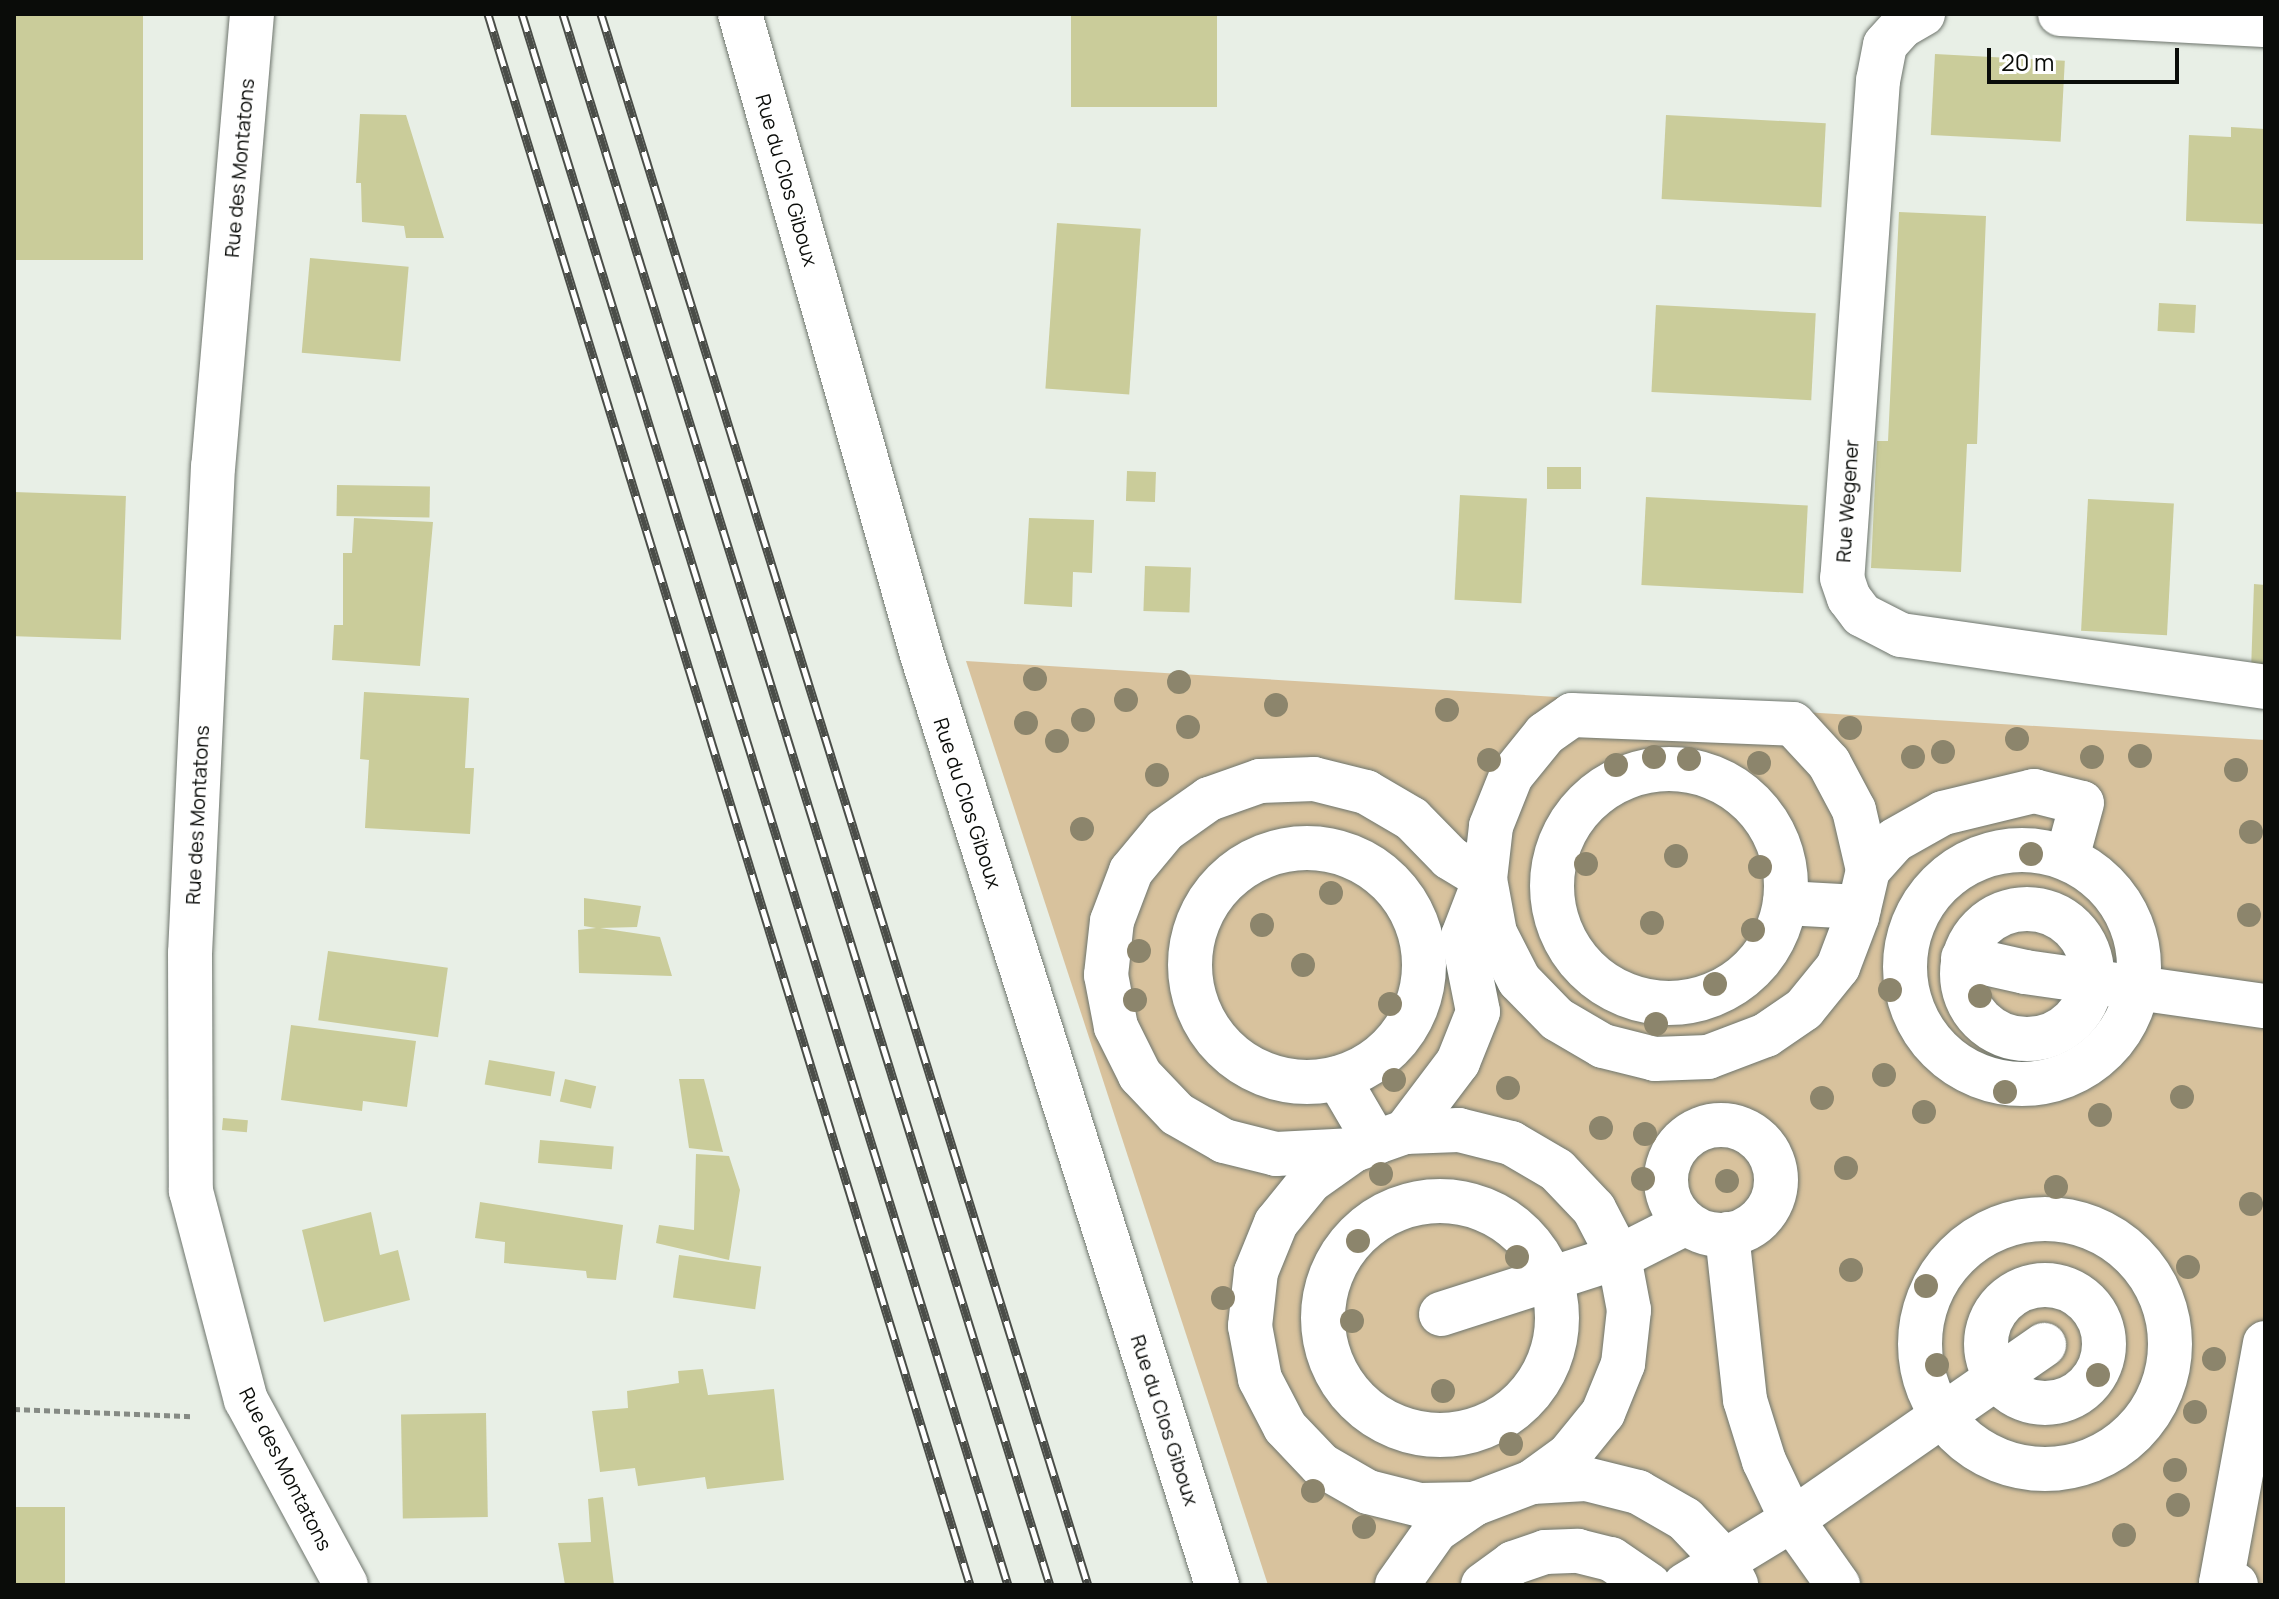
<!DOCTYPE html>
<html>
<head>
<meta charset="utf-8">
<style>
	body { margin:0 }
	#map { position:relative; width:2279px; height:1599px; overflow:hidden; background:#e8efe6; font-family:Manrope,sans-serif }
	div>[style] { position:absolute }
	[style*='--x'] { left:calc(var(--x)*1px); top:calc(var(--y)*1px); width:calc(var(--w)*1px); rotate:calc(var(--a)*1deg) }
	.green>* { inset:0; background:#d8c29d }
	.building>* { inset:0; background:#cacc9a; transform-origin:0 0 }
	.path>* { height:5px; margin-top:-2.5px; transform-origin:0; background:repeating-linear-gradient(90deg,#858a84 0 6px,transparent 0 10px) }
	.roads { filter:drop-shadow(0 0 2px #6e756d) drop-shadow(0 0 2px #6e756d) }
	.minor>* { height:44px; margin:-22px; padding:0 22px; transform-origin:22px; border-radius:22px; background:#fff }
	.minor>.ring { margin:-22px; padding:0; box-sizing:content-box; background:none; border:44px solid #fff; border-radius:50% }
	.rail>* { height:9px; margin-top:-4.5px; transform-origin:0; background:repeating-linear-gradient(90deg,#fff 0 18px,#4a4d48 0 36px); box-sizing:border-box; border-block:2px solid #4a4d48 }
	.trees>* { width:24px; height:24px; margin:-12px; border-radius:50%; background:#8c856c }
	span { translate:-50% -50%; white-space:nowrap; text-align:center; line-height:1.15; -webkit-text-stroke:6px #fff; paint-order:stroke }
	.street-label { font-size:20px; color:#0a0c09 }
	.frame { position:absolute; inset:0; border:16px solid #0a0c09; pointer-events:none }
	.scale { position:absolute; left:1987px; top:48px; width:192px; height:36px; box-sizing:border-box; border:4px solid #0a0c09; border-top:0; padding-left:10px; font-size:24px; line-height:28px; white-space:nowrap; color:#0a0c09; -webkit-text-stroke:6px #fff; paint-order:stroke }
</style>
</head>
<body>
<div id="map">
	<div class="green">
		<div style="clip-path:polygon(966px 661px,2265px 740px,2265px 1585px,1268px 1585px)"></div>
	</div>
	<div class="building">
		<div style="left:14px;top:14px;width:129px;height:246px"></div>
		<div style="left:1071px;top:14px;width:146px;height:93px"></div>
		<div style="left:1935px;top:54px;width:130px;height:81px;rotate:3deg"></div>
		<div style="clip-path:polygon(360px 114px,406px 115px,444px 238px,406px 238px,404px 226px,362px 222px,361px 183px,356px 183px)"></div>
		<div style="left:1666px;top:115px;width:160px;height:84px;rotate:3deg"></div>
		<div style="clip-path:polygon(2231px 127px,2265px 129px,2265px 224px,2186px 221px,2189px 135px,2231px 137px)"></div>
		<div style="clip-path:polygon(1899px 212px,1986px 216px,1977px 444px,1967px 444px,1961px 572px,1871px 568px,1877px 441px,1888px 441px)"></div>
		<div style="left:1057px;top:223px;width:84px;height:166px;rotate:4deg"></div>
		<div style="left:310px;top:258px;width:99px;height:95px;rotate:5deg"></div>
		<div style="left:2159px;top:303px;width:37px;height:28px;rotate:3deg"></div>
		<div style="left:1656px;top:305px;width:160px;height:87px;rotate:3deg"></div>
		<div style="left:1547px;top:467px;width:34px;height:22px"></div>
		<div style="left:1127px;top:471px;width:29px;height:30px;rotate:2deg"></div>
		<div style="left:337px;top:485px;width:93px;height:31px;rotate:1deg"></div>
		<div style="left:14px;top:492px;width:112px;height:144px;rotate:2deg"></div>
		<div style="left:1460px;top:495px;width:67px;height:105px;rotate:3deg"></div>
		<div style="left:1646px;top:497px;width:162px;height:88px;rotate:3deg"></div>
		<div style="left:2088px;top:499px;width:86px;height:132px;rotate:3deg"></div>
		<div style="clip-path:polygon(354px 518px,433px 522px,420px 666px,332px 660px,334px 625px,343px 625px,343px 553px,352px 553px)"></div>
		<div style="clip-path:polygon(1029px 518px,1094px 520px,1092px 573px,1073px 572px,1072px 607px,1024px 604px)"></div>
		<div style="left:1145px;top:566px;width:46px;height:45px;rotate:2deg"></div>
		<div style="clip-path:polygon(2254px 584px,2265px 585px,2265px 672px,2251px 671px)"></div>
		<div style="clip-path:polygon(364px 692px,469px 698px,465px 768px,474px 768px,470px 834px,365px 828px,369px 760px,360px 759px)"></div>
		<div style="clip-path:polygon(584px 898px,641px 906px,637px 927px,600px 928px,660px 937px,672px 976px,579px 973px,578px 930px,596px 928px,584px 926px)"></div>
		<div style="left:328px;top:951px;width:121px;height:70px;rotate:8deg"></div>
		<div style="clip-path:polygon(291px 1025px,416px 1041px,407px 1107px,363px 1101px,362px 1111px,281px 1100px)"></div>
		<div style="left:489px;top:1060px;width:67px;height:25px;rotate:10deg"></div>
		<div style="left:565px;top:1079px;width:32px;height:23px;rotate:13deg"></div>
		<div style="clip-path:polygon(679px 1079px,704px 1079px,723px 1152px,689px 1148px)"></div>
		<div style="left:223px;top:1118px;width:25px;height:12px;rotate:5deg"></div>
		<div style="left:540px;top:1140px;width:74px;height:23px;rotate:5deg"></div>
		<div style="clip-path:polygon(696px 1154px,729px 1156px,740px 1190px,729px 1260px,656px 1243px,659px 1225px,694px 1230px)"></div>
		<div style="clip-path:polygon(480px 1202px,623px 1225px,616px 1280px,587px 1278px,586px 1271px,504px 1263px,505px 1242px,475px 1238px)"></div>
		<div style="clip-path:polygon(371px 1212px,380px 1255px,398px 1250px,410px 1300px,324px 1322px,302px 1230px)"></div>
		<div style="left:679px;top:1255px;width:83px;height:43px;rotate:8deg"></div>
		<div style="clip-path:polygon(703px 1369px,708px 1395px,774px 1389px,784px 1480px,707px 1489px,705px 1477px,638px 1486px,635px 1468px,600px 1472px,592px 1411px,628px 1408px,627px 1391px,679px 1383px,678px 1371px)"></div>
		<div style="left:486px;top:1413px;width:104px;height:85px;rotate:89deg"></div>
		<div style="clip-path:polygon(603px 1497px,614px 1585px,565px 1585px,558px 1543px,591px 1542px,588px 1499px)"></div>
		<div style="left:14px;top:1507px;width:51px;height:78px"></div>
	</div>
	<div class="path">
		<div style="--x:14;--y:1409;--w:178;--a:2.3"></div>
	</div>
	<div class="roads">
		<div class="minor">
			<div style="--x:252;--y:14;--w:454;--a:94.9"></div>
			<div style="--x:213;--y:466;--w:488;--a:92.7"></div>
			<div style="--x:190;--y:953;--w:238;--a:89.8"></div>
			<div style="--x:191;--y:1191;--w:216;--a:75.3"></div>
			<div style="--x:246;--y:1400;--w:210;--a:61.6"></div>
			<div style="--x:740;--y:14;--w:666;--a:74.15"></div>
			<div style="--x:922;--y:655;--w:976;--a:72.4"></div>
			<div style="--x:1923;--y:14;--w:24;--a:150"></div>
			<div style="--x:1902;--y:26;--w:25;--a:132"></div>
			<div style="--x:1885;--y:45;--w:36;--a:101"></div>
			<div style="--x:1878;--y:80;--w:499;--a:94.1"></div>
			<div style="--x:1842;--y:578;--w:21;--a:71"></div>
			<div style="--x:1849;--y:598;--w:21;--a:53"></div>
			<div style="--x:1862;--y:615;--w:44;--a:27.1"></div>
			<div style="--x:1901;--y:635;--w:368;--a:8.1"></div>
			<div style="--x:2060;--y:14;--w:205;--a:3.1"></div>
			<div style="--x:1572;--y:715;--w:221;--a:2.3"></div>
			<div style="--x:1793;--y:724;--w:53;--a:47.3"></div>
			<div style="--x:1829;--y:763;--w:53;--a:62"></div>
			<div style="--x:1854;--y:810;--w:62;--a:76.9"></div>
			<div style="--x:1868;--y:870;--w:48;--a:103.2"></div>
			<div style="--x:1857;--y:917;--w:53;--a:110.8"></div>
			<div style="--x:1838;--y:967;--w:54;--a:129"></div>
			<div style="--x:1804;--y:1009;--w:46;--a:145.6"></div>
			<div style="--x:1766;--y:1035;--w:62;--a:159.2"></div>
			<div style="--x:1708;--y:1057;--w:53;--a:177.8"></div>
			<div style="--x:1655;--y:1059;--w:54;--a:-166"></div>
			<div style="--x:1603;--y:1046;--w:53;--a:-149.6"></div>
			<div style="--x:1557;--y:1019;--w:54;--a:-134.3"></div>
			<div style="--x:1519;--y:980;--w:53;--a:-117.1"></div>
			<div style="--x:1495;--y:933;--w:55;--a:-100.5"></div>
			<div style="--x:1485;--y:879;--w:53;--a:-83.5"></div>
			<div style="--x:1491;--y:826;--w:54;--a:-68.2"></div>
			<div style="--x:1511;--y:776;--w:54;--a:-51"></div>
			<div style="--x:1545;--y:734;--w:33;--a:-35"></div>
			<div class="ring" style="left:1552px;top:769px;width:190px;height:190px"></div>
			<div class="ring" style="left:1190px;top:848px;width:190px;height:190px"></div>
			<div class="ring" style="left:1905px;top:850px;width:190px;height:190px"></div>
			<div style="--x:1868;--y:870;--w:40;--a:-48"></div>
			<div style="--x:1895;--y:840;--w:55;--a:-29.4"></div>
			<div style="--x:1943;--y:813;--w:94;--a:-13.6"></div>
			<div style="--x:2034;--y:791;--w:49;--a:14"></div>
			<div style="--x:2082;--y:803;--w:57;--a:105.3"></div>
			<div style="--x:1785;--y:903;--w:74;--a:3.1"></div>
			<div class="ring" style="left:1962px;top:909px;width:86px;height:86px"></div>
			<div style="--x:1963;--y:958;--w:64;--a:12.7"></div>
			<div style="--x:2025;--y:972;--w:242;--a:8.1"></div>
			<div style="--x:1338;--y:1078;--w:75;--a:59.7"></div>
			<div class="ring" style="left:1666px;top:1125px;width:66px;height:66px"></div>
			<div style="--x:1354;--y:1150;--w:78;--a:177.1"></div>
			<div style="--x:1276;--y:1154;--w:54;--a:-166"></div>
			<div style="--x:1224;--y:1141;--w:54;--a:-150.1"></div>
			<div style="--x:1177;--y:1114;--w:54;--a:-133.5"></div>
			<div style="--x:1140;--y:1075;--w:54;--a:-116.6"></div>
			<div style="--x:1116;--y:1027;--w:53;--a:-100.9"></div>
			<div style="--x:1106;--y:975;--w:54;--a:-83.7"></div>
			<div style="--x:1112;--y:921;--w:53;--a:-69.2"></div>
			<div style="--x:1131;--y:871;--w:53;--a:-50.3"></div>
			<div style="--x:1165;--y:830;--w:54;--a:-35.2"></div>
			<div style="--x:1209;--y:799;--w:54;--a:-19.4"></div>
			<div style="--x:1260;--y:781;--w:54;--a:-2.1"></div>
			<div style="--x:1314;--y:779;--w:54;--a:14"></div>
			<div style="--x:1366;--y:792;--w:53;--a:30.4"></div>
			<div style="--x:1412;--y:819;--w:54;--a:45.7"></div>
			<div style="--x:1450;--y:858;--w:41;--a:31"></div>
			<div style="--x:1485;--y:879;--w:61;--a:111.1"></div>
			<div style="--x:1463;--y:936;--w:77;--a:78.8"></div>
			<div style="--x:1478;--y:1012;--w:54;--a:111.8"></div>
			<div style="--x:1458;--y:1062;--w:88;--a:127.1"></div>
			<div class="ring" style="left:1323px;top:1201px;width:190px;height:190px"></div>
			<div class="ring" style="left:1920px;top:1219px;width:206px;height:206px"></div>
			<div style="--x:1727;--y:1234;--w:167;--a:83.8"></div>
			<div style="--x:1745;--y:1400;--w:64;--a:72.7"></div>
			<div style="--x:1764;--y:1461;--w:65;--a:64.6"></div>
			<div style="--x:1792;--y:1520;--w:80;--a:54.7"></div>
			<div class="ring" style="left:1986px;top:1285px;width:74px;height:74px"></div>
			<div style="--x:1441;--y:1314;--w:187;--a:-17.8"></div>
			<div style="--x:1619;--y:1257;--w:75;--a:-26.9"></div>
			<div style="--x:1474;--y:1504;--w:54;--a:178.9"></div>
			<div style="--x:1420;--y:1505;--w:54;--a:-166"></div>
			<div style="--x:1368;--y:1492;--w:54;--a:-150.1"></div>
			<div style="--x:1321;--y:1465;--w:52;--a:-133.5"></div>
			<div style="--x:1285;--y:1427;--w:54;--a:-117.5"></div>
			<div style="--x:1260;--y:1379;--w:54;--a:-100.7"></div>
			<div style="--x:1250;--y:1326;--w:54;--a:-83.7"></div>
			<div style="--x:1256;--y:1272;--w:53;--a:-67.8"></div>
			<div style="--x:1276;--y:1223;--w:54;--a:-51"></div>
			<div style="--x:1310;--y:1181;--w:54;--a:-35.2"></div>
			<div style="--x:1354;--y:1150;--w:54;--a:-19.4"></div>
			<div style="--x:1405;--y:1132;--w:54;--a:-2.1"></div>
			<div style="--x:1459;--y:1130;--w:54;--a:14"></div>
			<div style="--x:1511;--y:1143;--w:53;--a:30.4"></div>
			<div style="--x:1557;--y:1170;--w:54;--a:46.5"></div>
			<div style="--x:1594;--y:1209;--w:54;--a:62.5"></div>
			<div style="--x:1619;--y:1257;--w:54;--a:79.3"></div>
			<div style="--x:1629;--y:1310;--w:54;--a:96.3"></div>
			<div style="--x:1623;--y:1364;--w:53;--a:112.2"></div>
			<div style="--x:1603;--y:1413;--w:54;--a:129"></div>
			<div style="--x:1569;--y:1455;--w:46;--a:143.9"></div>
			<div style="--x:1397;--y:1585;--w:67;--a:-54.7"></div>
			<div style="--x:1436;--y:1530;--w:46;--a:-34.4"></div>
			<div style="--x:1474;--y:1504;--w:62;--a:-20.8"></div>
			<div style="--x:1532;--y:1482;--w:54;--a:-3.2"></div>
			<div style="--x:1586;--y:1479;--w:54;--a:14"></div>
			<div style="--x:1638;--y:1492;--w:54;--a:29.9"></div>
			<div style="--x:1685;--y:1519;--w:55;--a:46.5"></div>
			<div style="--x:1723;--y:1559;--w:29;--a:63"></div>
			<div style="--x:1483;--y:1585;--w:37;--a:-36"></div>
			<div style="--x:1513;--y:1563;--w:34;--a:-19"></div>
			<div style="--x:1545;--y:1552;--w:33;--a:-2"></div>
			<div style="--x:1578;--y:1551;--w:34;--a:14"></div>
			<div style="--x:1611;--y:1559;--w:46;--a:34.4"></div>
			<div style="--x:1685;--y:1585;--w:125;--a:-31.3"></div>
			<div style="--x:1792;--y:1520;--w:307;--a:-34.8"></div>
			<div style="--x:2236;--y:1585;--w:15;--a:-172"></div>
			<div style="--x:2221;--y:1583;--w:244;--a:-79.6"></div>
		</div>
	</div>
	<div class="rail">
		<div style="--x:488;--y:14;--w:1643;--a:72.94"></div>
		<div style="--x:522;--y:14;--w:1644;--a:72.81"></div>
		<div style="--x:563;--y:14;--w:1645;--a:72.78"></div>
		<div style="--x:601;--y:14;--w:1645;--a:72.78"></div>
	</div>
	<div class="trees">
		<div style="left:1035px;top:679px"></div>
		<div style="left:1179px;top:682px"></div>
		<div style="left:1126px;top:700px"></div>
		<div style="left:1276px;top:705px"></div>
		<div style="left:1447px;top:710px"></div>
		<div style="left:1083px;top:720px"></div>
		<div style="left:1026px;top:723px"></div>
		<div style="left:1188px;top:727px"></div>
		<div style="left:1850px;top:728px"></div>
		<div style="left:2017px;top:739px"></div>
		<div style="left:1057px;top:741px"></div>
		<div style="left:1943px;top:752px"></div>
		<div style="left:2140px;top:756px"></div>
		<div style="left:1654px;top:757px"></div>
		<div style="left:1913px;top:757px"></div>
		<div style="left:2092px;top:757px"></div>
		<div style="left:1689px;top:759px"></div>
		<div style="left:1489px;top:760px"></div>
		<div style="left:1759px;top:763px"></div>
		<div style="left:1616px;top:765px"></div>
		<div style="left:2236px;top:770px"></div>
		<div style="left:1157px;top:775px"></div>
		<div style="left:1082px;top:829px"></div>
		<div style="left:2251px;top:832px"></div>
		<div style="left:2031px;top:854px"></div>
		<div style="left:1676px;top:856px"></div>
		<div style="left:1586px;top:864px"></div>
		<div style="left:1760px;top:867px"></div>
		<div style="left:1331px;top:893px"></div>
		<div style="left:2249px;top:915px"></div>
		<div style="left:1652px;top:923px"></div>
		<div style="left:1262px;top:925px"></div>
		<div style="left:1753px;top:930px"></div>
		<div style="left:1139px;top:951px"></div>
		<div style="left:1303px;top:965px"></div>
		<div style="left:1715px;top:984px"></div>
		<div style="left:1890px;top:990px"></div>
		<div style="left:1980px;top:996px"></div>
		<div style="left:1135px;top:1000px"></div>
		<div style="left:1390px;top:1004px"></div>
		<div style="left:1656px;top:1024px"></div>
		<div style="left:1884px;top:1075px"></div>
		<div style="left:1394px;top:1080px"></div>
		<div style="left:1508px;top:1088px"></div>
		<div style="left:2005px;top:1092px"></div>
		<div style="left:2182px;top:1097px"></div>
		<div style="left:1822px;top:1098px"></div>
		<div style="left:1924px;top:1112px"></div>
		<div style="left:2100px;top:1115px"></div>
		<div style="left:1601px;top:1128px"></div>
		<div style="left:1645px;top:1134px"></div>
		<div style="left:1846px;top:1168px"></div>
		<div style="left:1381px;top:1174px"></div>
		<div style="left:1643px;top:1179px"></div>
		<div style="left:1727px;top:1181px"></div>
		<div style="left:2056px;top:1187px"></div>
		<div style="left:2251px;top:1204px"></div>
		<div style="left:1358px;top:1241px"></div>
		<div style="left:1517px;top:1257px"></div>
		<div style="left:2188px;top:1267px"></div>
		<div style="left:1851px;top:1270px"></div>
		<div style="left:1926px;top:1286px"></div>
		<div style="left:1223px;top:1298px"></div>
		<div style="left:1352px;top:1321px"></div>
		<div style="left:2214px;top:1359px"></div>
		<div style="left:1937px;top:1365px"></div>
		<div style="left:2098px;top:1375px"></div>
		<div style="left:1443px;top:1391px"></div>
		<div style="left:2195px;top:1412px"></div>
		<div style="left:1511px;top:1444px"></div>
		<div style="left:2175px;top:1470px"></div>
		<div style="left:1313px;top:1491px"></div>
		<div style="left:2178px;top:1505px"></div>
		<div style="left:1364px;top:1527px"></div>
		<div style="left:2124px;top:1535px"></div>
	</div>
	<div class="street-label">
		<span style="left:239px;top:168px;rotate:-85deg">Rue des Montatons</span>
		<span style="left:787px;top:180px;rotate:74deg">Rue du Clos Giboux</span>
		<span style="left:1847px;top:501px;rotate:-86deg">Rue Wegener</span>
		<span style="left:968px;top:803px;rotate:72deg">Rue du Clos Giboux</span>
		<span style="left:197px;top:815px;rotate:-87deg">Rue des Montatons</span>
		<span style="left:1165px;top:1420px;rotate:72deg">Rue du Clos Giboux</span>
		<span style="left:286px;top:1469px;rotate:63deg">Rue des Montatons</span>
	</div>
	<div class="frame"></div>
	<div class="scale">20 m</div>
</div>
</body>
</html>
